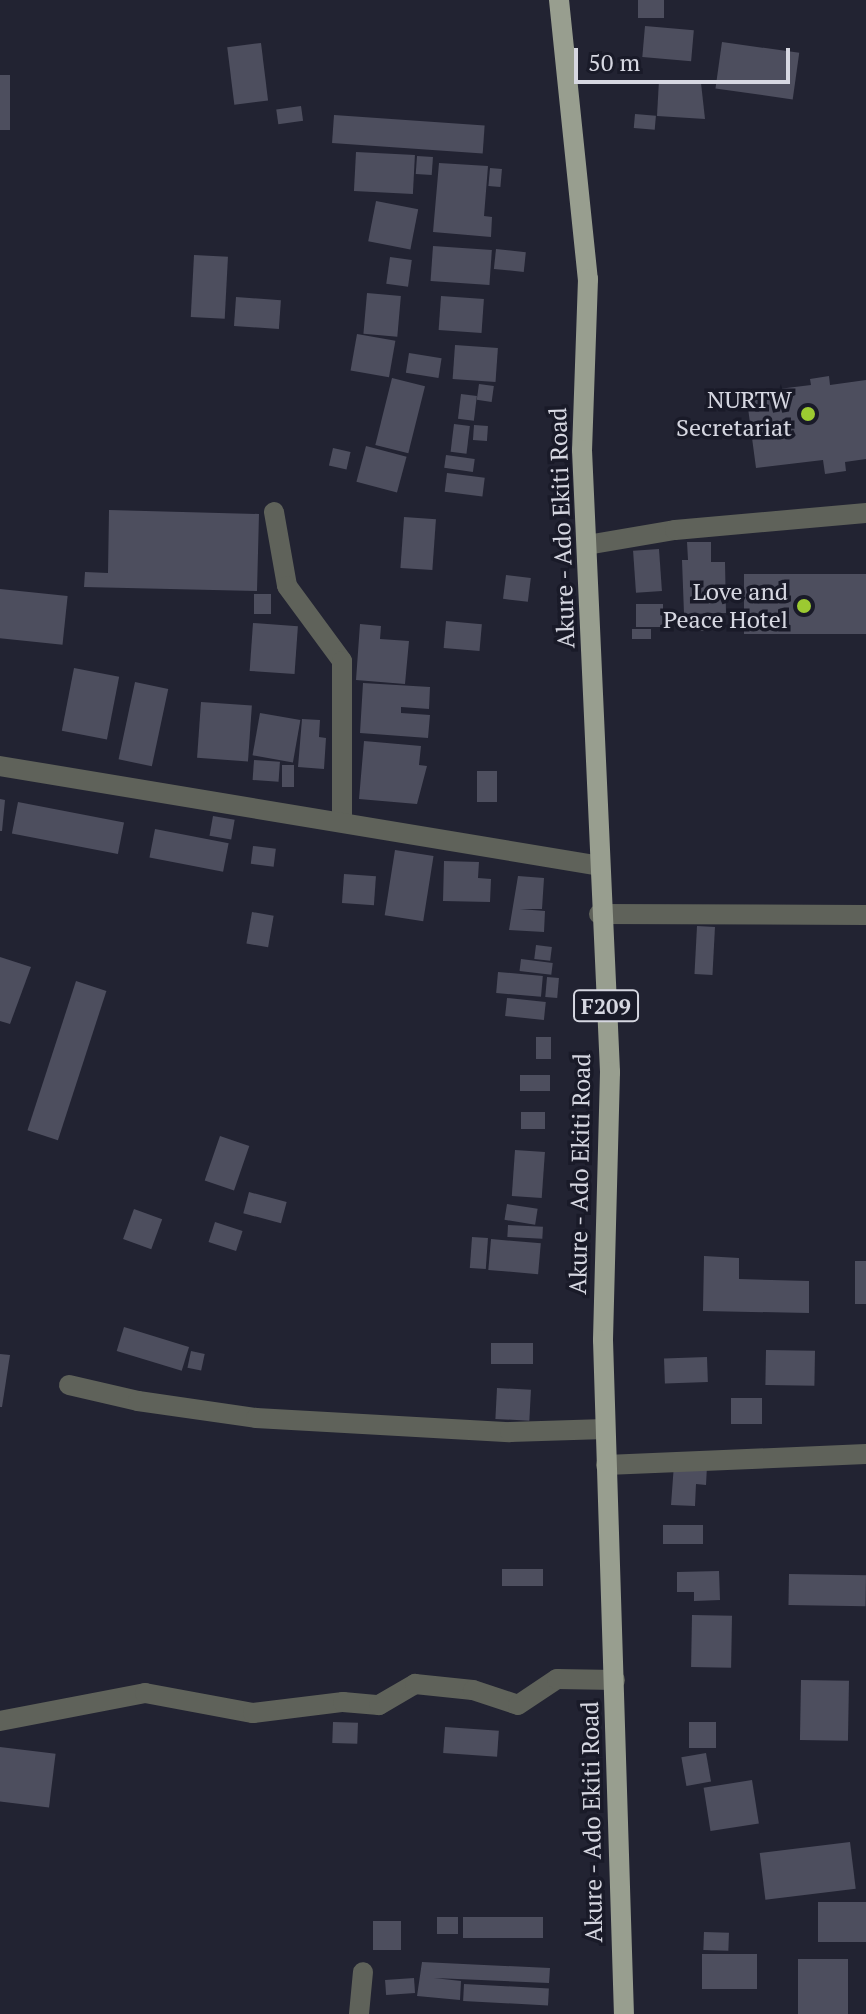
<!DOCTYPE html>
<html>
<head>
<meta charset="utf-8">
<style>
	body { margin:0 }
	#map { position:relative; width:866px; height:2014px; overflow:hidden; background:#222332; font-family:"PT Serif",serif }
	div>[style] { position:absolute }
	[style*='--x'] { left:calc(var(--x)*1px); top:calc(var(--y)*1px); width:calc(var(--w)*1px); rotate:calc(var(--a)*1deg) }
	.building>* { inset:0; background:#4d4e5e; transform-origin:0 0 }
	.minor>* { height:20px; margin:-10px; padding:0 10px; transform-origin:10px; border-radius:10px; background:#5f625a }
	.primary>* { height:20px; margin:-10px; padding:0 10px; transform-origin:10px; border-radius:10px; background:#989e8f }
	.dots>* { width:22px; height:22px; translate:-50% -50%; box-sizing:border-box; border:4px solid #191a28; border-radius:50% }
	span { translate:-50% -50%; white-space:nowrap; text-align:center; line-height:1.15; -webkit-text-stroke:7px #191a28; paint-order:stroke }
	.shield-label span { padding:2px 6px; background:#191a28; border:2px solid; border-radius:6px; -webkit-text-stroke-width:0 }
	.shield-label { font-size:22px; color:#d6d7e1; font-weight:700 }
	.poi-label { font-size:24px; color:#d6d7e1 }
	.right { translate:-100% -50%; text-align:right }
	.street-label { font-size:24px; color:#d6d7e1 }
	.scale { position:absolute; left:574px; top:48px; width:216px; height:36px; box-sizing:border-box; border:4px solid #d6d7e1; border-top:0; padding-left:10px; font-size:24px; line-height:28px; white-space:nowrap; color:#d6d7e1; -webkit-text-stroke:6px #191a28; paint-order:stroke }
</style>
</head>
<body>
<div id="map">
	<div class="building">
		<div style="left:638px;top:0;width:26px;height:18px"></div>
		<div style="left:645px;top:26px;width:49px;height:31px;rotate:5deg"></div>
		<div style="left:722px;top:42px;width:78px;height:47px;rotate:8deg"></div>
		<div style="left:261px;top:43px;width:58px;height:34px;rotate:83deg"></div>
		<div style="left:0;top:75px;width:10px;height:55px"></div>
		<div style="clip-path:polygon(659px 80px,701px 83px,705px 119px,657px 116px)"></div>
		<div style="left:301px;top:106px;width:15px;height:25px;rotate:82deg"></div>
		<div style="left:635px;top:114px;width:21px;height:14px;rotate:5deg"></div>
		<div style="left:334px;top:115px;width:151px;height:28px;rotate:4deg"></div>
		<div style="left:356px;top:152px;width:59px;height:39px;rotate:3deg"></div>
		<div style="left:417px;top:156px;width:16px;height:18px;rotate:4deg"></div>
		<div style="clip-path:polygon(439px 163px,488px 166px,484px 216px,492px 217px,491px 237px,433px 232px)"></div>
		<div style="left:490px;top:168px;width:12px;height:18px;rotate:5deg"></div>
		<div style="left:376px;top:201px;width:43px;height:41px;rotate:11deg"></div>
		<div style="left:433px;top:246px;width:59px;height:35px;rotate:4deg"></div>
		<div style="left:496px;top:249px;width:30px;height:20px;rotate:6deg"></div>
		<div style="left:194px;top:255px;width:34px;height:62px;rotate:3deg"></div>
		<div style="left:390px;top:257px;width:22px;height:27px;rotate:8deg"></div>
		<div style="left:367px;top:293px;width:34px;height:41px;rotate:5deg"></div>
		<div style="left:441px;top:296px;width:43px;height:34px;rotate:4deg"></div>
		<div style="left:236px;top:297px;width:45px;height:29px;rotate:4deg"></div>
		<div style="left:357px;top:334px;width:39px;height:37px;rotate:10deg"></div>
		<div style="left:455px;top:345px;width:43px;height:34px;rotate:4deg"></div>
		<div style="left:409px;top:353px;width:33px;height:20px;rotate:9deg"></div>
		<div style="clip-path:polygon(829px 376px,830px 385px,866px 380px,866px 459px,845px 462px,846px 471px,825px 474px,823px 460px,756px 468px,746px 393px,811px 385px,810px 379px)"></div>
		<div style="left:392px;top:378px;width:34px;height:69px;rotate:14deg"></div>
		<div style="left:479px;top:384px;width:15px;height:16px;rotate:8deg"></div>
		<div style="left:461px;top:394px;width:16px;height:25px;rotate:7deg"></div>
		<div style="left:454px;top:424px;width:16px;height:28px;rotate:7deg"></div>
		<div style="left:474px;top:425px;width:14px;height:15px;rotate:4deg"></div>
		<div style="left:366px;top:446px;width:42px;height:37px;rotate:15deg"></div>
		<div style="left:333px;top:448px;width:18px;height:18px;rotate:13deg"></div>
		<div style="left:446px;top:455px;width:29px;height:13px;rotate:8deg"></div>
		<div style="left:447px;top:473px;width:38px;height:19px;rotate:7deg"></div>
		<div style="clip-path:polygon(109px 510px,259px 514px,257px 591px,84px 587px,85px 572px,108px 573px)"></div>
		<div style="left:404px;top:517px;width:32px;height:51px;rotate:4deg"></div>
		<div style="clip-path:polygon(687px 542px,711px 542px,711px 562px,725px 562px,726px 613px,684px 614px,682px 560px,688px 560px)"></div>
		<div style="left:659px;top:549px;width:42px;height:26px;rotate:86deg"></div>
		<div style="left:866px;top:574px;width:60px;height:122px;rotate:90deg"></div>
		<div style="left:506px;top:575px;width:25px;height:24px;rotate:7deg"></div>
		<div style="left:0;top:589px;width:68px;height:49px;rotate:6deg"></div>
		<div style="left:254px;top:594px;width:17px;height:20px"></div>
		<div style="left:636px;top:604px;width:27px;height:23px"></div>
		<div style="left:690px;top:617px;width:18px;height:14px"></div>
		<div style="left:446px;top:621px;width:36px;height:27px;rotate:5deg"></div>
		<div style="left:253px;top:623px;width:45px;height:48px;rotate:4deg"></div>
		<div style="clip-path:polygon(360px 624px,381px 626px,380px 639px,409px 641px,405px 684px,356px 680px)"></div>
		<div style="left:632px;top:629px;width:19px;height:10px"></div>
		<div style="left:74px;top:668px;width:46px;height:64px;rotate:11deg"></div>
		<div style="left:135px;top:682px;width:34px;height:79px;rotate:12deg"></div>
		<div style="clip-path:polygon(363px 683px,430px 687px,429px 709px,401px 707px,401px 713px,430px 715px,428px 738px,360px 733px)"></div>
		<div style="left:201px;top:702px;width:51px;height:56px;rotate:4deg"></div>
		<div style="left:260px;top:713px;width:41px;height:43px;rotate:10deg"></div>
		<div style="clip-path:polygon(302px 719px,320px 720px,319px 737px,326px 738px,324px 769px,298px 767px)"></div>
		<div style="clip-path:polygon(364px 741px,421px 746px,419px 765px,427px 766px,417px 804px,359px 799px)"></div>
		<div style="left:254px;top:760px;width:26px;height:20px;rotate:4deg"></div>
		<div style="left:282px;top:765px;width:12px;height:22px"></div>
		<div style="left:477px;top:771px;width:20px;height:31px"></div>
		<div style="clip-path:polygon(0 799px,5px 800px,2px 831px,0 831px)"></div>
		<div style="left:18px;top:802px;width:108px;height:32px;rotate:11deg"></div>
		<div style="left:213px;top:816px;width:22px;height:20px;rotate:10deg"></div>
		<div style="left:155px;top:829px;width:75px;height:29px;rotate:11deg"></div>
		<div style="left:253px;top:846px;width:23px;height:18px;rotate:7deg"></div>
		<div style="left:395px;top:850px;width:39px;height:66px;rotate:9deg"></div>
		<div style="clip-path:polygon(444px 861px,479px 862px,478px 878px,491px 879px,490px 902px,443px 901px)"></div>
		<div style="left:344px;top:874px;width:32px;height:29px;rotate:4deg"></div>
		<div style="clip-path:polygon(518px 876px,544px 878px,542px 909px,520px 909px,545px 911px,544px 932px,509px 930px)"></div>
		<div style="left:252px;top:912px;width:22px;height:32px;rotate:10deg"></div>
		<div style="left:697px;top:926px;width:18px;height:48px;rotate:3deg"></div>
		<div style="left:536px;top:945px;width:16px;height:14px;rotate:7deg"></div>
		<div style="clip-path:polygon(0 957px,31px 967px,10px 1024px,0 1021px)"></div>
		<div style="left:521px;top:959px;width:32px;height:12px;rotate:7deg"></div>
		<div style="left:498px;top:972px;width:45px;height:21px;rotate:5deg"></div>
		<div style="left:547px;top:977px;width:12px;height:20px;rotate:5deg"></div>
		<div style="left:76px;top:981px;width:32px;height:157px;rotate:18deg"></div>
		<div style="left:507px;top:998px;width:39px;height:18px;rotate:6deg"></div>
		<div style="left:551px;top:1037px;width:22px;height:15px;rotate:90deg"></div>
		<div style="left:520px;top:1075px;width:30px;height:16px"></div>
		<div style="left:521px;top:1112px;width:24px;height:17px"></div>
		<div style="left:220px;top:1136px;width:31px;height:47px;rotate:19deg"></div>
		<div style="left:515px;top:1150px;width:30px;height:46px;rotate:4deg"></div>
		<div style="left:249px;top:1192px;width:39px;height:22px;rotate:15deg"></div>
		<div style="left:507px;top:1204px;width:31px;height:16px;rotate:9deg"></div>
		<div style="left:134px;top:1209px;width:30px;height:32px;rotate:20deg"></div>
		<div style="left:215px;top:1222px;width:29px;height:21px;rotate:18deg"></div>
		<div style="left:508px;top:1225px;width:35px;height:12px;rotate:3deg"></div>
		<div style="left:472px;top:1237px;width:16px;height:31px;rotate:4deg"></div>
		<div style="left:491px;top:1239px;width:50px;height:31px;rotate:5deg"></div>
		<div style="clip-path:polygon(704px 1256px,739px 1258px,739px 1279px,809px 1281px,809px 1313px,703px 1311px)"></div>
		<div style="left:855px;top:1261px;width:11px;height:43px"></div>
		<div style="left:124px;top:1327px;width:68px;height:25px;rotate:17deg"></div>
		<div style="left:533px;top:1343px;width:21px;height:42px;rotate:90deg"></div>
		<div style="left:766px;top:1350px;width:49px;height:35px;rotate:1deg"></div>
		<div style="left:191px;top:1351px;width:14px;height:17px;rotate:12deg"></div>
		<div style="clip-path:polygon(0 1354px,10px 1355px,2px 1407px,0 1407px)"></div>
		<div style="left:707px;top:1357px;width:25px;height:43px;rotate:88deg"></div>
		<div style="left:497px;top:1388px;width:34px;height:31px;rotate:3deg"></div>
		<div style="left:762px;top:1398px;width:26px;height:31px;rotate:90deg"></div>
		<div style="clip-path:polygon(674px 1464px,707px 1466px,706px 1485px,696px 1484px,695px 1506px,671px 1505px)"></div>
		<div style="left:663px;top:1525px;width:40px;height:19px"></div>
		<div style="left:502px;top:1569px;width:41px;height:17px"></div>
		<div style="clip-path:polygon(719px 1571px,720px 1600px,694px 1601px,694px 1592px,677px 1592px,677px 1572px)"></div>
		<div style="left:789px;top:1574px;width:77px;height:31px;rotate:1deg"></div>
		<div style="left:692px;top:1615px;width:40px;height:52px;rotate:1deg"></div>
		<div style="left:801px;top:1680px;width:48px;height:60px;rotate:1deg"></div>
		<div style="left:333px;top:1722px;width:25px;height:21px;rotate:2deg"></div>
		<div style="left:689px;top:1722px;width:27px;height:26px"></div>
		<div style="left:445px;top:1727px;width:54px;height:26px;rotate:4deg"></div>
		<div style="left:0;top:1747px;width:56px;height:54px;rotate:7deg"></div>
		<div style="left:706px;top:1753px;width:29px;height:25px;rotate:80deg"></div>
		<div style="left:752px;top:1780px;width:44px;height:49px;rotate:81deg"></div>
		<div style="left:850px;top:1842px;width:47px;height:91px;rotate:83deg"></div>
		<div style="left:818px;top:1902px;width:48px;height:40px"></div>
		<div style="left:437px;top:1917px;width:21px;height:17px"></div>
		<div style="left:463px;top:1917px;width:80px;height:21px"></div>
		<div style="left:373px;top:1921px;width:28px;height:29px"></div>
		<div style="left:704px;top:1932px;width:25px;height:18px;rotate:2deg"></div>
		<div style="left:702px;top:1954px;width:55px;height:35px"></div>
		<div style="left:798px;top:1959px;width:50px;height:55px"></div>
		<div style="clip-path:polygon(422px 1962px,550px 1968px,549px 1983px,434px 1978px,461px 1981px,460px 2000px,417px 1996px)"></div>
		<div style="left:414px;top:1978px;width:15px;height:29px;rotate:86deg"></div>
		<div style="left:464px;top:1984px;width:85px;height:17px;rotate:3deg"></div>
	</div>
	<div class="minor">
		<div style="--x:274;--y:512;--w:75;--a:80"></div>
		<div style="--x:287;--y:586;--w:93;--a:53.7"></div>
		<div style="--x:342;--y:661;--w:159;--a:90"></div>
		<div style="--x:587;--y:545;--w:89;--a:-9.7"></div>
		<div style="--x:675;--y:530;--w:192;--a:-5.1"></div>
		<div style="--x:0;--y:766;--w:608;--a:9.46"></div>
		<div style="--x:599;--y:914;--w:267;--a:0.2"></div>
		<div style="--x:69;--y:1385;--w:71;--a:13.1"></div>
		<div style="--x:138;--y:1401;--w:119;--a:8.2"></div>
		<div style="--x:256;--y:1418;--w:254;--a:3.2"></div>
		<div style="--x:510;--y:1432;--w:95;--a:-1.8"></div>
		<div style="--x:606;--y:1465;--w:260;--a:-2.4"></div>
		<div style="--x:0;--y:1721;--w:148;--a:-10.9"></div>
		<div style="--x:145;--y:1693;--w:110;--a:10.5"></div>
		<div style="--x:253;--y:1713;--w:91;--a:-7"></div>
		<div style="--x:343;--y:1702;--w:36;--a:5"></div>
		<div style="--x:379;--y:1705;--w:42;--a:-30.3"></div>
		<div style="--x:415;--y:1684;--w:58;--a:5.9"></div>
		<div style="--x:473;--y:1690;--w:47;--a:18.4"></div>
		<div style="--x:518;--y:1705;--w:47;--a:-33.7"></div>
		<div style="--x:557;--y:1679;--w:58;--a:1"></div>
		<div style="--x:359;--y:2014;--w:42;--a:-84.6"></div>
	</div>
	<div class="primary">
		<div style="--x:559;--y:0;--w:281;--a:84.1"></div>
		<div style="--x:588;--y:279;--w:171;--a:92"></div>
		<div style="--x:582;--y:450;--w:623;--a:87.42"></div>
		<div style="--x:610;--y:1072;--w:268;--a:91.5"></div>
		<div style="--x:603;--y:1340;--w:674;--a:88.22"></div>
	</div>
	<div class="dots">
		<div style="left:808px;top:414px;background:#9cca31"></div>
		<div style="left:804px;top:606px;background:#9cca31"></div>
	</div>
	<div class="shield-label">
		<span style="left:606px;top:1006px">F209</span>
	</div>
	<div class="poi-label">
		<span class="right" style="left:792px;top:414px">NURTW<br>Secretariat</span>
		<span class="right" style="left:788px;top:606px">Love and<br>Peace Hotel</span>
	</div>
	<div class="street-label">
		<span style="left:562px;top:528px;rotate:-92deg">Akure - Ado Ekiti Road</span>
		<span style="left:580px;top:1174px;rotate:-89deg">Akure - Ado Ekiti Road</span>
		<span style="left:592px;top:1822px;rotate:-91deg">Akure - Ado Ekiti Road</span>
	</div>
	<div class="scale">50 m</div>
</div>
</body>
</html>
